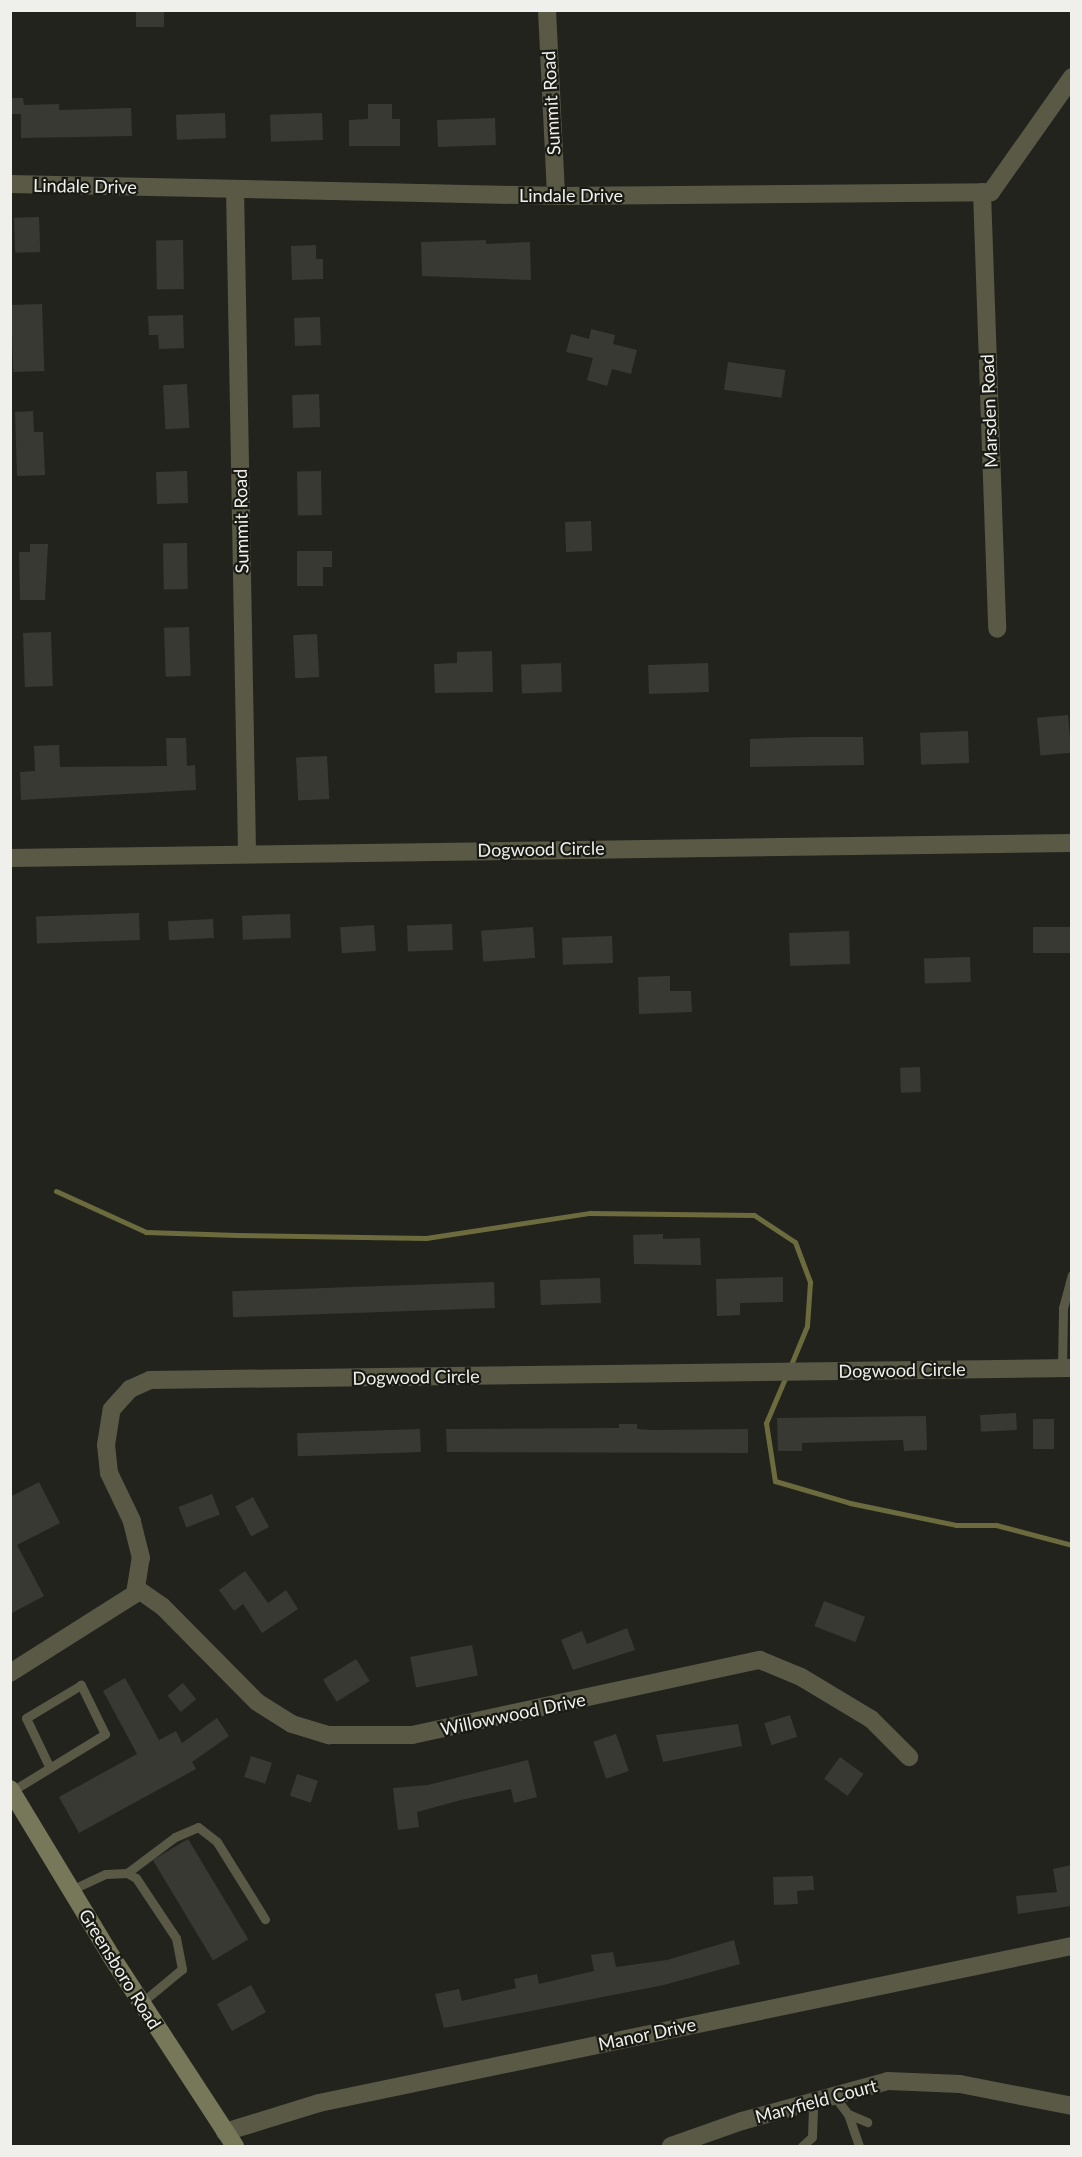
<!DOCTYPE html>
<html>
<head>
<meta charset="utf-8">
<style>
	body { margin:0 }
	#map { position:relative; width:1082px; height:2157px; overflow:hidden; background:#23231e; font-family:Lato,sans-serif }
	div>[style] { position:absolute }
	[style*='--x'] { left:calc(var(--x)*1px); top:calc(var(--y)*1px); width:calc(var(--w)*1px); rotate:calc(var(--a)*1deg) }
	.stream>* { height:5px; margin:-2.5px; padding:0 2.5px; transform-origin:2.5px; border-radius:2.5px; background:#6c6b3e }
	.building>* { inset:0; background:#393934; transform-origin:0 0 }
	.lane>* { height:9px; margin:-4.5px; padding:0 4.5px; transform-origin:4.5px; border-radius:4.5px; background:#595946 }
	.street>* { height:18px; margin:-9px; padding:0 9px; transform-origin:9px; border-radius:9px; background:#595946 }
	.secondary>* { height:18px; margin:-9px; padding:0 9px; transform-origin:9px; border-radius:9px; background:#777759 }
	span { translate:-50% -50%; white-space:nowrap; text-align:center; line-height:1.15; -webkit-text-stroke:4.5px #1a1a15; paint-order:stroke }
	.street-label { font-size:18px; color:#efefeb }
	.frame { position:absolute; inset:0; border:12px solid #efefeb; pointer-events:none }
</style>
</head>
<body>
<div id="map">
	<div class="stream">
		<div style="--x:56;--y:1191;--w:99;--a:24.5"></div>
		<div style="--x:146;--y:1232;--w:91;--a:1.9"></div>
		<div style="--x:237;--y:1235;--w:189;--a:0.9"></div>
		<div style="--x:426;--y:1238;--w:166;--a:-8.7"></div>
		<div style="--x:590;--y:1213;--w:164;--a:0.7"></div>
		<div style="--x:754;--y:1215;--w:49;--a:33.4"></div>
		<div style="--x:795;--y:1242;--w:43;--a:69.4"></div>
		<div style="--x:810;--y:1282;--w:44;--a:93.9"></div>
		<div style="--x:807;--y:1326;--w:44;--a:112.5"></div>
		<div style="--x:786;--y:1376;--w:51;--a:113.1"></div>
		<div style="--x:766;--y:1423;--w:59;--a:81.2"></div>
		<div style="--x:775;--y:1481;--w:78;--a:16.3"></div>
		<div style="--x:850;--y:1503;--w:108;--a:11.7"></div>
		<div style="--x:956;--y:1525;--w:40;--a:0"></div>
		<div style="--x:996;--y:1525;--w:79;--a:14.7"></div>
	</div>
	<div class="building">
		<div style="left:136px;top:10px;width:28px;height:17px"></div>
		<div style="clip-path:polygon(10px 98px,23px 98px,24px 105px,59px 104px,59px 110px,131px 108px,132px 136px,21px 138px,21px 114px,10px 114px)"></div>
		<div style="clip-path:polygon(368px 104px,392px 104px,392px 119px,400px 119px,400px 146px,349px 146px,349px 120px,368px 119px)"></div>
		<div style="left:225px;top:113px;width:25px;height:49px;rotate:88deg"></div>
		<div style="left:322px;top:113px;width:27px;height:52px;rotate:88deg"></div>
		<div style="left:495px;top:118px;width:27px;height:58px;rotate:88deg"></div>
		<div style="left:39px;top:217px;width:35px;height:25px;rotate:88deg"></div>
		<div style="left:183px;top:240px;width:49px;height:27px;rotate:89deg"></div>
		<div style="clip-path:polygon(486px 240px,486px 244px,530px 242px,531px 280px,422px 276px,421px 242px)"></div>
		<div style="clip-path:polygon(316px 245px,316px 259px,323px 259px,323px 279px,292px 280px,291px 246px)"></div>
		<div style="left:42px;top:304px;width:67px;height:31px;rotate:88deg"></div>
		<div style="clip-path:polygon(183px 315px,184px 348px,159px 349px,158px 335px,149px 335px,148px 316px)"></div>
		<div style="left:320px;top:317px;width:28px;height:26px;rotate:88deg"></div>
		<div style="clip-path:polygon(591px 329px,615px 335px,613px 344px,637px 350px,631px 374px,612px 369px,607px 386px,587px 380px,593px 358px,566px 352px,571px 334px,589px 339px)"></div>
		<div style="left:728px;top:362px;width:58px;height:28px;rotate:8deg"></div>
		<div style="left:187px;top:384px;width:44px;height:24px;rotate:87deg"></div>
		<div style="left:319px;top:394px;width:33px;height:27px;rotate:88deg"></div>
		<div style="clip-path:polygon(33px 411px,34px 432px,43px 432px,45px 475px,17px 476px,15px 412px)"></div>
		<div style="left:187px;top:471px;width:32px;height:31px;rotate:88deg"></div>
		<div style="left:321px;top:471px;width:44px;height:24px;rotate:89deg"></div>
		<div style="left:591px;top:521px;width:30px;height:26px;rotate:88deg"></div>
		<div style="left:187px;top:543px;width:46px;height:24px;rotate:89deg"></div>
		<div style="clip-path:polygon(30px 544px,48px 544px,45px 600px,20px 600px,19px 552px,30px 552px)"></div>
		<div style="clip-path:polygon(297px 551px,332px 551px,332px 567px,323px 567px,323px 586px,297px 586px)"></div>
		<div style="left:189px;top:627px;width:49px;height:25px;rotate:88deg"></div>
		<div style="left:51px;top:632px;width:54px;height:28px;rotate:88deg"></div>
		<div style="left:317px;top:634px;width:43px;height:24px;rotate:87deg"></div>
		<div style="clip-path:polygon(492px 651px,493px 692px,435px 693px,434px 664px,457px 663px,457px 652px)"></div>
		<div style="left:561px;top:663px;width:29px;height:40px;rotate:88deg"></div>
		<div style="left:708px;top:663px;width:29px;height:60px;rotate:88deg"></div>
		<div style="left:1068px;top:715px;width:38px;height:31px;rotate:85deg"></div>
		<div style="left:968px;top:731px;width:32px;height:48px;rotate:88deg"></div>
		<div style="clip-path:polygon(807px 737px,863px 737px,864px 765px,750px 767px,750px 739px)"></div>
		<div style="clip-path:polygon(166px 738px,186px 738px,187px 766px,195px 765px,196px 790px,21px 800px,20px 772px,35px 771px,34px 746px,59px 745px,60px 767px,167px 766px)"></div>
		<div style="left:327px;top:756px;width:43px;height:31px;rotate:87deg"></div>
		<div style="left:139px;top:913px;width:27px;height:103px;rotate:88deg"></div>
		<div style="left:290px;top:914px;width:24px;height:48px;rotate:88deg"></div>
		<div style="left:213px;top:919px;width:19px;height:45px;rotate:87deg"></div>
		<div style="left:452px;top:924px;width:26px;height:45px;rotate:88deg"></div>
		<div style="left:374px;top:925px;width:26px;height:34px;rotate:86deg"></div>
		<div style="left:533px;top:927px;width:31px;height:52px;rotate:86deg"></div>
		<div style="left:1071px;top:927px;width:26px;height:38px;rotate:90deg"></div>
		<div style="left:849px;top:931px;width:33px;height:60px;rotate:88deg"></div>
		<div style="left:612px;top:936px;width:27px;height:50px;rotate:88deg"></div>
		<div style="left:970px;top:957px;width:25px;height:46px;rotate:88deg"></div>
		<div style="clip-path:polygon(670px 976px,670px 991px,691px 991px,692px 1012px,639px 1014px,638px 977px)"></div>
		<div style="left:920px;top:1067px;width:25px;height:20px;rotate:88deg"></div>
		<div style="clip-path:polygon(663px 1234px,663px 1239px,700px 1238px,701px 1265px,634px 1264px,633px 1235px)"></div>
		<div style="clip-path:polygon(783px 1277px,783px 1302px,740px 1303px,740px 1315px,717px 1316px,716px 1279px)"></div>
		<div style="left:600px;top:1278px;width:25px;height:60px;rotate:88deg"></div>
		<div style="left:494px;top:1282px;width:26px;height:262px;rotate:88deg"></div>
		<div style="left:1016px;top:1413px;width:17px;height:36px;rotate:87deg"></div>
		<div style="clip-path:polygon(926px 1416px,927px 1450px,904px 1451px,903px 1440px,802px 1443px,802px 1451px,778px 1451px,777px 1418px)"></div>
		<div style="left:1033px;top:1419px;width:21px;height:30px"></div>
		<div style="clip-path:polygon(619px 1424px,637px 1424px,637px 1429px,654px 1430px,748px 1429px,748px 1453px,447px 1452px,446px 1429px,619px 1428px)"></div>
		<div style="left:420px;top:1429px;width:23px;height:123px;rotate:88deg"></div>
		<div style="clip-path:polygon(39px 1482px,60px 1523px,17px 1545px,44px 1596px,10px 1614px,10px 1497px)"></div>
		<div style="left:212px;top:1494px;width:22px;height:36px;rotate:69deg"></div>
		<div style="left:253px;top:1497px;width:34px;height:20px;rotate:62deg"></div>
		<div style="clip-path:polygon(245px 1571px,268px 1603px,286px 1590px,298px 1609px,262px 1633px,243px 1604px,234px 1611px,219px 1590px)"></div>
		<div style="left:824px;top:1601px;width:44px;height:27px;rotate:21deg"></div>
		<div style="clip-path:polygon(627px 1628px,635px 1650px,573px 1670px,561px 1640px,582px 1631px,587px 1644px)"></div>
		<div style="left:472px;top:1645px;width:31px;height:63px;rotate:79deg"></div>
		<div style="left:356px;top:1659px;width:26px;height:39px;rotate:58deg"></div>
		<div style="clip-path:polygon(125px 1678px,159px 1740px,176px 1731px,182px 1743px,217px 1718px,229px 1736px,192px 1762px,196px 1769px,79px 1833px,59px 1797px,137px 1754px,103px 1691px)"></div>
		<div style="left:183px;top:1683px;width:21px;height:20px;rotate:51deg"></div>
		<div style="left:790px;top:1715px;width:23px;height:27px;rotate:72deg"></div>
		<div style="clip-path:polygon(738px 1724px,742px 1746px,663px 1762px,656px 1735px)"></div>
		<div style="left:616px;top:1734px;width:39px;height:24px;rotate:71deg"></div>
		<div style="left:251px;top:1756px;width:22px;height:22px;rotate:18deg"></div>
		<div style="left:840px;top:1757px;width:29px;height:27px;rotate:36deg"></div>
		<div style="clip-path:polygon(528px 1760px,537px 1797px,514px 1803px,511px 1789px,461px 1800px,417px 1812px,419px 1827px,398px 1830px,393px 1788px,428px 1785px)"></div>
		<div style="left:297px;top:1774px;width:22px;height:23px;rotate:18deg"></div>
		<div style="left:188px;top:1839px;width:117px;height:41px;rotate:59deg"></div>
		<div style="clip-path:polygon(1071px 1865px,1071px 1906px,1018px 1914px,1016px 1896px,1057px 1892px,1053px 1869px)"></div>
		<div style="clip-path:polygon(813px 1876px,814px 1890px,797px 1891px,798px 1904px,774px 1905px,773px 1877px)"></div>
		<div style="clip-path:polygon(734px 1940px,740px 1964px,664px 1985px,444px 2028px,435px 1994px,459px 1989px,462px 2001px,516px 1988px,514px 1979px,537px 1974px,539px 1984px,594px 1971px,591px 1955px,613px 1952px,616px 1967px,667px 1960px)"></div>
		<div style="left:251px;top:1985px;width:31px;height:39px;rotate:61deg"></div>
	</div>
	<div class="lane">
		<div style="--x:1062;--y:1368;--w:60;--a:-89"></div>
		<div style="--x:1063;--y:1308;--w:34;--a:-75"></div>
		<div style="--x:12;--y:1791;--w:109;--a:-31.5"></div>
		<div style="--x:105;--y:1734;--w:55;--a:-116.1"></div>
		<div style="--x:81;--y:1685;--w:64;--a:149"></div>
		<div style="--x:26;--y:1718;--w:55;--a:64.4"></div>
		<div style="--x:127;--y:1873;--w:60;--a:-36.9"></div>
		<div style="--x:175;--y:1837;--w:25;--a:-23"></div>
		<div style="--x:198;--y:1827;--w:24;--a:38"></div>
		<div style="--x:217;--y:1842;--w:91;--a:58.1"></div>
		<div style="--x:71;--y:1890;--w:38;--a:-25"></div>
		<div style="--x:106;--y:1874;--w:21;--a:-3"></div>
		<div style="--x:127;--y:1873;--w:10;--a:29"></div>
		<div style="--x:136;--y:1878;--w:72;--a:56.3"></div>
		<div style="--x:176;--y:1938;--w:32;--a:79"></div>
		<div style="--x:182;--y:1969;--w:53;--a:140.3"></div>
		<div style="--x:835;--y:2097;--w:21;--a:53"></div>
		<div style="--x:848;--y:2114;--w:34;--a:71"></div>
		<div style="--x:848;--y:2114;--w:21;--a:23"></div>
		<div style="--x:802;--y:2146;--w:13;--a:-42"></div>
		<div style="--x:812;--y:2137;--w:33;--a:-88"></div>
	</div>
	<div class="street">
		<div style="--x:547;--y:10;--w:186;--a:87.2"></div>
		<div style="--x:10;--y:184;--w:550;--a:1.25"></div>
		<div style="--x:560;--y:196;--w:431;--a:-0.5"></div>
		<div style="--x:991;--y:192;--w:141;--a:-54.8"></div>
		<div style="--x:235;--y:189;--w:664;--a:88.96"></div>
		<div style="--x:982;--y:192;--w:437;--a:88"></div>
		<div style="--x:10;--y:858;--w:1062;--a:-0.81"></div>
		<div style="--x:136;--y:1588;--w:32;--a:35"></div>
		<div style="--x:162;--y:1606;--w:135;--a:45.3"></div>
		<div style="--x:257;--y:1702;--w:41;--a:32.2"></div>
		<div style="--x:292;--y:1724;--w:39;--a:17"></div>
		<div style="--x:329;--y:1735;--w:83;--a:0"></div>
		<div style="--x:412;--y:1735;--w:356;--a:-12.2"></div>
		<div style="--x:760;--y:1660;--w:44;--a:22.5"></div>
		<div style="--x:801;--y:1677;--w:82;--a:31"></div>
		<div style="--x:871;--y:1719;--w:54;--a:45"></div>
		<div style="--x:10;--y:1673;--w:148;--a:-32.3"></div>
		<div style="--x:135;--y:1594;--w:36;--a:-81"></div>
		<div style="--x:141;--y:1558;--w:38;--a:-104"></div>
		<div style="--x:132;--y:1521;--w:53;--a:-115.6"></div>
		<div style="--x:109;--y:1473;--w:28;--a:-96"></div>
		<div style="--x:106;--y:1445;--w:36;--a:-81"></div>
		<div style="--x:112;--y:1409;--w:27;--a:-48"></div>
		<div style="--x:130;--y:1389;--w:22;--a:-24"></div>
		<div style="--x:150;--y:1380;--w:922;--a:-0.75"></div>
		<div style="--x:225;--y:2132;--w:98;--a:-17.1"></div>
		<div style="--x:319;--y:2103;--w:769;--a:-11.78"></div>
		<div style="--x:671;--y:2146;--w:75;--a:-19.4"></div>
		<div style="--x:742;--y:2121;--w:151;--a:-15.3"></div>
		<div style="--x:888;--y:2081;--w:72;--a:2.4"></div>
		<div style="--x:960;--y:2084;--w:114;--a:11.1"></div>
	</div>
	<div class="secondary">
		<div style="--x:10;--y:1789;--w:195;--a:58.8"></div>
		<div style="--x:111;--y:1956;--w:227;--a:56.9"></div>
	</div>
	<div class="street-label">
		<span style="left:551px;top:103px;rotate:-93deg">Summit Road</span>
		<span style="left:85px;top:186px;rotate:1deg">Lindale Drive</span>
		<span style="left:571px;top:195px">Lindale Drive</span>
		<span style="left:989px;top:411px;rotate:-92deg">Marsden Road</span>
		<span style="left:241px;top:521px;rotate:-91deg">Summit Road</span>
		<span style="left:541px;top:849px;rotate:-1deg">Dogwood Circle</span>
		<span style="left:902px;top:1370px;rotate:-1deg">Dogwood Circle</span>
		<span style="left:416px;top:1377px;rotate:-1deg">Dogwood Circle</span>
		<span style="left:513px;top:1714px;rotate:-12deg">Willowwood Drive</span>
		<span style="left:120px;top:1969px;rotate:58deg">Greensboro Road</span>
		<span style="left:647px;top:2034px;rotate:-12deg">Manor Drive</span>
		<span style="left:816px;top:2101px;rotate:-15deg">Maryfield Court</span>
	</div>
	<div class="frame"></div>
</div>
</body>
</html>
